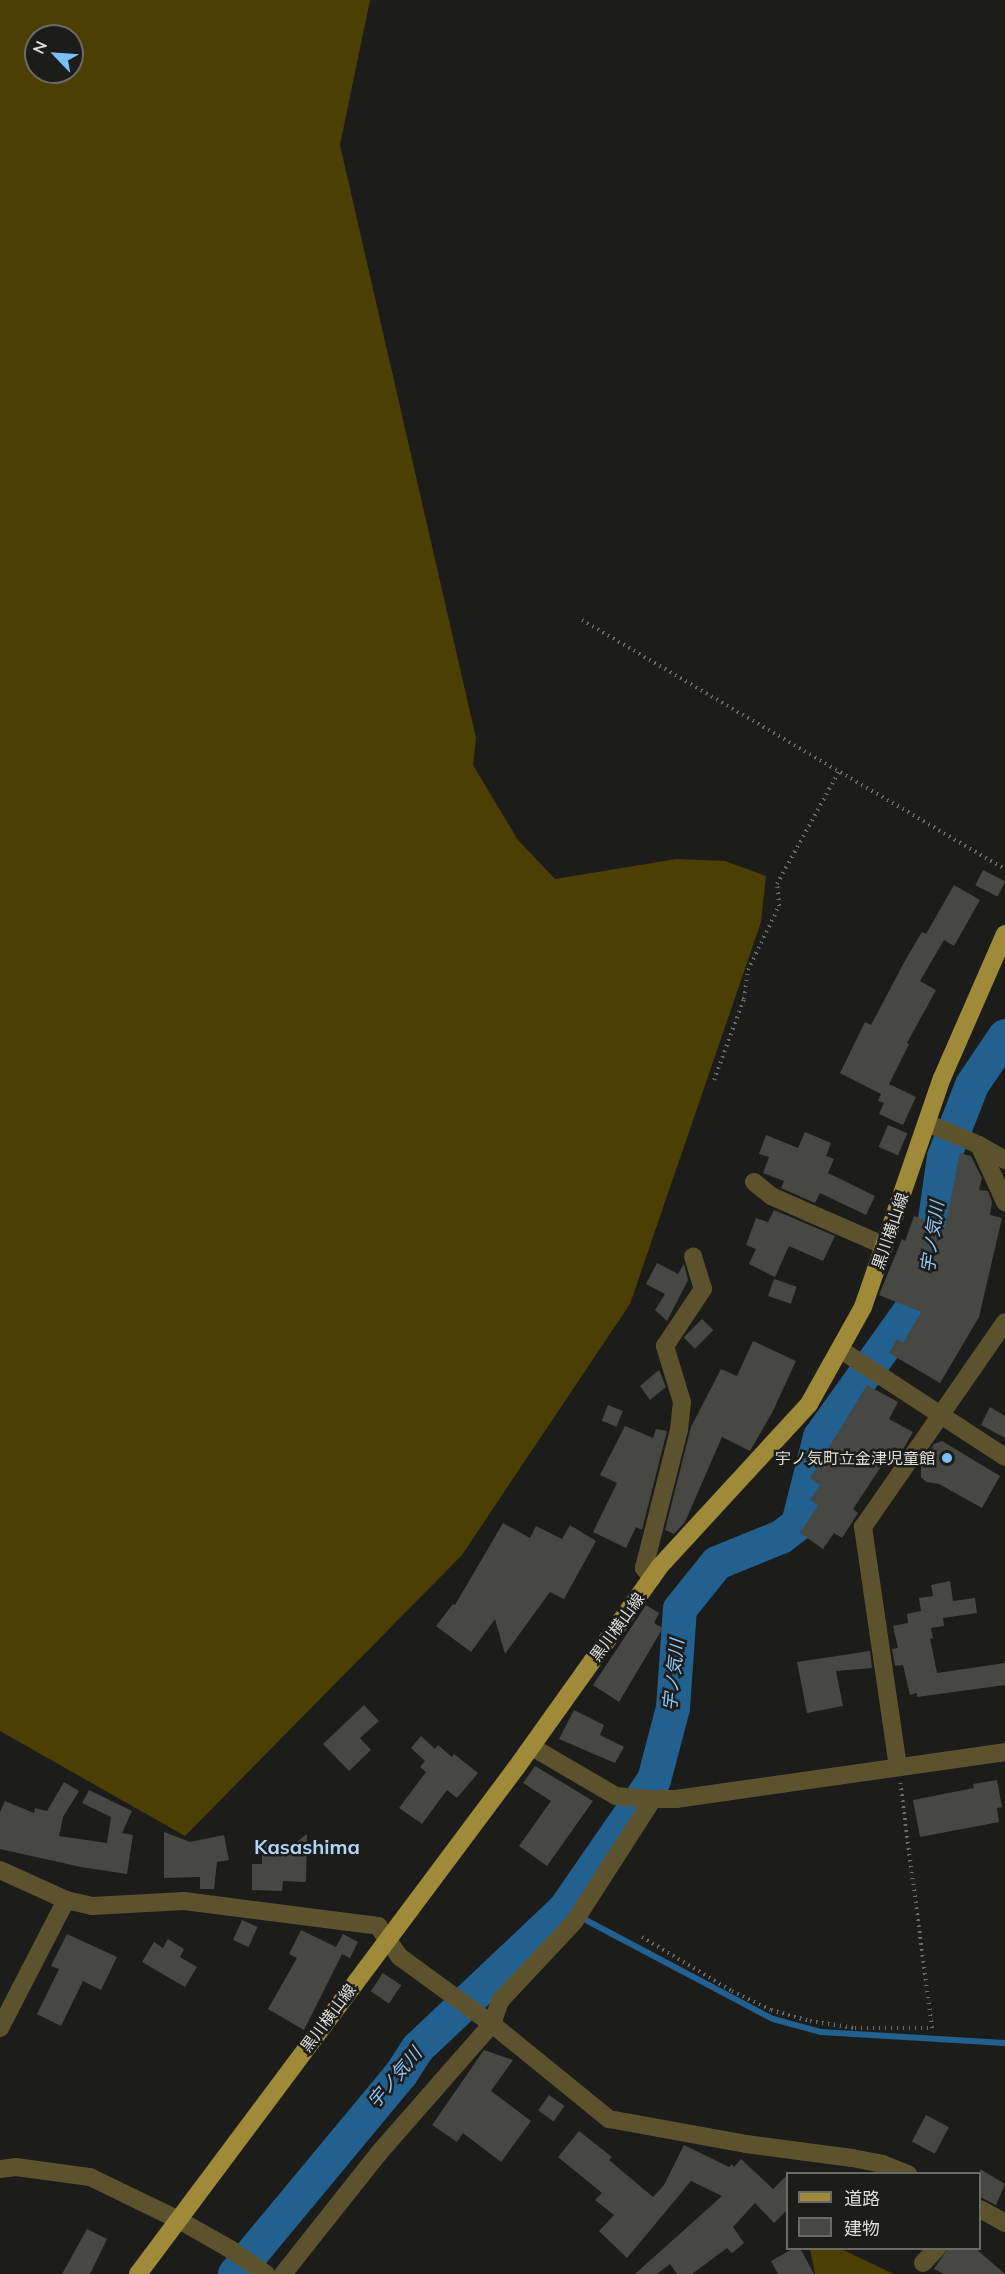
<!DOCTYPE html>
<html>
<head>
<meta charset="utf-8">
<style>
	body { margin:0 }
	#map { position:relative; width:1005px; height:2274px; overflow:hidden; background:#1c1c1a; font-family:Mulish,"Noto Sans JP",sans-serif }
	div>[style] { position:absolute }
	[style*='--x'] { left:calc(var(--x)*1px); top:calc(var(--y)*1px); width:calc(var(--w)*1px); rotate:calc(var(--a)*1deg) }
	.forest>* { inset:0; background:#4c3f04 }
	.stream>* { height:6px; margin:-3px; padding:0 3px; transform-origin:3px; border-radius:3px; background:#22608f }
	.river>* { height:34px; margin:-17px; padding:0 17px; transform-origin:17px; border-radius:17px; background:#22608f }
	.building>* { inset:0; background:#474744; transform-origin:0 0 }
	.path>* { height:4px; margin-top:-2px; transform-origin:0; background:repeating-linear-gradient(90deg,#6b6b6a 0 1.5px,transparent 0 6px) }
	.minor>* { height:18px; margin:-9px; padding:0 9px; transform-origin:9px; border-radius:9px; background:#5c532e }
	.major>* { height:18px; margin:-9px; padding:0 9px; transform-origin:9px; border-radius:9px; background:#9e8a38 }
	.dots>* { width:16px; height:16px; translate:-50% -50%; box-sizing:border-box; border:3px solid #1c1c1a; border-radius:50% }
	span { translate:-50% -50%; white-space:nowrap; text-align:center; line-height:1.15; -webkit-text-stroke:5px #1c1c1a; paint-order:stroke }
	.street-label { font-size:16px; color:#dededd }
	.poi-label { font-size:16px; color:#dededd }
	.right { translate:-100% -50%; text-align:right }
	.water-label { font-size:18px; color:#8fc9fa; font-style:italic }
	.quarter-label { font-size:20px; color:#b0d5f5; font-weight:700 }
	.legend { position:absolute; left:786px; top:2172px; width:195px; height:78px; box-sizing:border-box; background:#1c1c1a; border:2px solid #6a6a68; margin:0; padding:8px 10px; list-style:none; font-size:18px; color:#dededd }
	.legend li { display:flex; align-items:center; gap:12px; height:30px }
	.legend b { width:30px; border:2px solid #6a6a68 }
	.north { position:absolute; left:24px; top:24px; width:60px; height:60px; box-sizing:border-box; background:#1c1c1a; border:2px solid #6a6a68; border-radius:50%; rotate:295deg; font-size:16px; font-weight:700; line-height:24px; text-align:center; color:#dededd }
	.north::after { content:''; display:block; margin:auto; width:21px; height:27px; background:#7abff8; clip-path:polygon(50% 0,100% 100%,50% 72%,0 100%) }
</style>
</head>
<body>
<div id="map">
	<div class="forest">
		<div style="clip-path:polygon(evenodd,0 0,370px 0,340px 145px,476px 738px,473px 765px,518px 840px,555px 879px,676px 859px,725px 861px,766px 876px,761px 922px,630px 1304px,462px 1555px,185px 1836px,0 1731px,0 0,36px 36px,72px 36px,72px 72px,36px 72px,36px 36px)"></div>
		<div style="clip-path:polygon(810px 2249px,841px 2249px,894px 2274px,815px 2274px)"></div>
	</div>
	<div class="stream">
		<div style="--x:565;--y:1909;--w:235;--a:27.9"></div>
		<div style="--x:773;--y:2019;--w:50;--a:15.2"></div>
		<div style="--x:821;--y:2032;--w:184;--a:3.4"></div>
	</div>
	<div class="river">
		<div style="--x:235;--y:2274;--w:260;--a:-50.3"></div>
		<div style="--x:401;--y:2074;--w:31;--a:-57"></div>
		<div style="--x:418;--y:2048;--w:202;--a:-43.4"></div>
		<div style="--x:565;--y:1909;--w:157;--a:-55.4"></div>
		<div style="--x:654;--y:1780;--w:74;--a:-75.2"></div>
		<div style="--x:673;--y:1708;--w:99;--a:-86"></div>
		<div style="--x:680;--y:1609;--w:59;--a:-51.2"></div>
		<div style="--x:717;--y:1563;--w:69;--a:-22.1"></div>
		<div style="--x:781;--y:1537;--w:21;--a:-37"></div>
		<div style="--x:798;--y:1524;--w:90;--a:-75.8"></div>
		<div style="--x:820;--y:1437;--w:181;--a:-54.5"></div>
		<div style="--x:925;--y:1290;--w:134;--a:-81.9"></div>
		<div style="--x:944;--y:1157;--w:77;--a:-68.7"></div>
		<div style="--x:972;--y:1085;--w:59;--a:-56"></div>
	</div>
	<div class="building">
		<div style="left:983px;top:870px;width:25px;height:17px;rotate:27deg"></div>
		<div style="clip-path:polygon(954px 885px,980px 900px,954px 946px,944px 940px,920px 981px,936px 990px,907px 1043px,909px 1044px,889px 1084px,916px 1097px,903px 1125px,879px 1114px,884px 1103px,878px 1101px,881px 1094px,840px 1073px,865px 1022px,871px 1025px,907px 957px,922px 932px,926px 934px)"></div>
		<div style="left:888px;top:1125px;width:21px;height:24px;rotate:23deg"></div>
		<div style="clip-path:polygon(805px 1132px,831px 1143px,826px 1156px,834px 1159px,828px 1173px,875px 1196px,866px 1215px,820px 1193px,815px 1203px,781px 1188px,784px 1181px,763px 1173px,769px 1157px,759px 1154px,766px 1135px,798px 1148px)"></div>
		<div style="clip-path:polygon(960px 1153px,971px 1156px,982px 1178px,979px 1190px,988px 1191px,992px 1202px,990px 1215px,1002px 1218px,979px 1317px,940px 1383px,889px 1353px,897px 1339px,903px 1343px,921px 1312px,879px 1295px,902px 1239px,905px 1241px,914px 1216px,945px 1227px)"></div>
		<div style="clip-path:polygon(774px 1210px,835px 1236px,823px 1261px,789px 1246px,775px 1277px,749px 1264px,756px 1249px,746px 1245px,756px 1218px,768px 1222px)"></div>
		<div style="clip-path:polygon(657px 1263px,678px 1274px,684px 1264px,688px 1280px,667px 1321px,655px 1310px,665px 1294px,646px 1284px)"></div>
		<div style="left:774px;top:1279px;width:24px;height:18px;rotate:19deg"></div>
		<div style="left:702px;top:1319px;width:16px;height:26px;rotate:45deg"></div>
		<div style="clip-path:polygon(753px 1341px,796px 1361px,772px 1413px,750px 1451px,722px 1437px,685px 1522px,674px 1534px,665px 1530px,691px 1427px,721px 1369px,737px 1376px)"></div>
		<div style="clip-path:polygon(659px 1370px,666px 1387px,650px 1400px,640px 1386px)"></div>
		<div style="clip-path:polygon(867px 1385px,898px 1402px,889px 1419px,913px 1432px,902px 1451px,894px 1447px,853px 1509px,858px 1513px,842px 1538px,834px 1533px,823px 1549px,800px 1533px,818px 1505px,810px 1500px,820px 1485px,810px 1478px)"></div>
		<div style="left:608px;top:1405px;width:16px;height:17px;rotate:22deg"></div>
		<div style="clip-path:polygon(990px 1407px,1005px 1416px,1005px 1438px,981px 1425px)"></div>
		<div style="clip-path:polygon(625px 1426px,653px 1438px,656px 1429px,667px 1431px,642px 1530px,636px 1527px,626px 1548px,593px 1532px,617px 1483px,600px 1475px)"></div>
		<div style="clip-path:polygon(942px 1441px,1000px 1476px,982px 1508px,939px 1484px,926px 1482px,921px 1477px,921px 1464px,934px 1444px)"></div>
		<div style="clip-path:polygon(503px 1523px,530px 1538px,536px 1526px,562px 1539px,570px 1525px,596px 1541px,564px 1599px,550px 1592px,505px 1654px,495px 1619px,471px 1652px,436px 1626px,453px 1604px,455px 1605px)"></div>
		<div style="clip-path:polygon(950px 1581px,953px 1601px,975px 1598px,977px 1613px,943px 1618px,944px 1626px,931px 1628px,933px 1638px,930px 1639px,937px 1673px,1005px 1663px,1005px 1685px,917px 1697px,917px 1693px,910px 1695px,903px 1665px,895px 1666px,892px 1649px,898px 1648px,893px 1626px,908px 1623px,907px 1614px,921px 1611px,919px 1598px,933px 1596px,931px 1585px)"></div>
		<div style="clip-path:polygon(646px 1605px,659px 1613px,654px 1623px,663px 1628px,619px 1702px,593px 1685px)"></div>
		<div style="clip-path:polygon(870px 1651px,872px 1668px,836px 1671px,843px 1706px,807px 1713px,797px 1662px)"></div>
		<div style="clip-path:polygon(364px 1705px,379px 1721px,360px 1738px,371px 1750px,349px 1771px,323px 1744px)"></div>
		<div style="clip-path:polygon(574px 1710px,604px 1725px,600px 1735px,624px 1747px,615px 1763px,559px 1739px)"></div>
		<div style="clip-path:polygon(421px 1736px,435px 1749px,438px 1745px,452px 1757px,454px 1754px,478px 1773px,457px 1798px,447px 1790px,422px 1824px,399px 1808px,426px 1772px,420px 1767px,425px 1761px,411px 1748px)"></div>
		<div style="clip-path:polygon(535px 1766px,593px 1801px,547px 1866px,519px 1846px,551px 1801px,523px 1783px)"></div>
		<div style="clip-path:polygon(997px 1780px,1002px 1807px,997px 1808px,999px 1822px,920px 1837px,913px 1800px,974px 1788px,973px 1784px)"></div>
		<div style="clip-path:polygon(64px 1782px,79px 1791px,63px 1817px,59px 1836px,107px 1843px,111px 1817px,82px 1803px,89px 1790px,132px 1811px,122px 1833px,133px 1835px,127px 1874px,81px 1867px,0 1849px,0 1812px,5px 1801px,34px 1813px,35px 1808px,47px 1811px)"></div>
		<div style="clip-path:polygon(164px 1832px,190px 1842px,224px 1835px,229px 1860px,217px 1862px,214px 1889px,200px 1889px,200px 1877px,164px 1878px)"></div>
		<div style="clip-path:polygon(307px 1834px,306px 1882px,283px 1881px,282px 1891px,252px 1890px,252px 1864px,262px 1864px,262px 1841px,294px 1844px)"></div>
		<div style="left:242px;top:1920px;width:17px;height:22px;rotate:24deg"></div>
		<div style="clip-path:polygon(301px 1930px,336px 1947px,343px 1934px,358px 1942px,350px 1958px,342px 1954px,304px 2030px,268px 2009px,297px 1958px,289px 1954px)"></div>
		<div style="clip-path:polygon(67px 1934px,117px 1957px,101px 1990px,83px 1981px,61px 2026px,37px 2014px,59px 1969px,51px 1966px)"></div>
		<div style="clip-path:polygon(168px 1939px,184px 1949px,180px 1957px,197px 1967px,185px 1987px,142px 1962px,154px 1942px,163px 1948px)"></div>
		<div style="left:383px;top:1973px;width:22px;height:22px;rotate:34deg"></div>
		<div style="clip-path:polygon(484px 2050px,513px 2060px,491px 2091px,531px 2121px,501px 2162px,463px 2133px,457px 2142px,432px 2125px)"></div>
		<div style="left:549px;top:2095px;width:19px;height:19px;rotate:35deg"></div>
		<div style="left:926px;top:2115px;width:26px;height:30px;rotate:28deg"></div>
		<div style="clip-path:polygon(579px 2131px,612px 2157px,609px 2160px,653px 2197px,664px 2185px,684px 2145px,729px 2167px,732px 2164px,734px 2167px,741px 2159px,773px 2189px,788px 2174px,788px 2209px,774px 2223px,755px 2203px,733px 2227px,744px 2243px,732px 2253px,727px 2248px,692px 2274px,677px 2274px,670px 2264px,657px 2274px,635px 2274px,722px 2196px,691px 2181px,627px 2258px,599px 2231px,614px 2215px,595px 2200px,602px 2193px,558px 2157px)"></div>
		<div style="clip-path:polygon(980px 2169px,1005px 2184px,996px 2205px,980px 2197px)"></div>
		<div style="clip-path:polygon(87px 2229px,107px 2239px,90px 2274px,62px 2274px)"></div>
		<div style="clip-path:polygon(794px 2248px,800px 2248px,814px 2274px,778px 2274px,771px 2261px)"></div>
		<div style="clip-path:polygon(975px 2248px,1005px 2274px,944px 2274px,934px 2269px,948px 2248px)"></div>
	</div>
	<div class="path">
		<div style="--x:582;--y:620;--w:491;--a:30.5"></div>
		<div style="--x:714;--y:1080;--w:86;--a:-69.7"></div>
		<div style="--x:744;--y:999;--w:29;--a:-82"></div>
		<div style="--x:748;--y:970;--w:71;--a:-64.2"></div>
		<div style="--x:779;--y:906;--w:22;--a:-95"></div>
		<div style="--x:777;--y:884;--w:129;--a:-61.2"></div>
		<div style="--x:642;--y:1937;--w:105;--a:31"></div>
		<div style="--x:732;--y:1991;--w:43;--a:26"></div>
		<div style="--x:771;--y:2010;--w:41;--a:15.8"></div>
		<div style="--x:810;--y:2021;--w:46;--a:8.8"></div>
		<div style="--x:855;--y:2028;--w:77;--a:0"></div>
		<div style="--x:932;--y:2028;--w:247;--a:-97.4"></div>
	</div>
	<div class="minor">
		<div style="--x:927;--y:1123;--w:56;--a:22.9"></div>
		<div style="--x:979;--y:1145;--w:63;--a:65.5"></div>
		<div style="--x:979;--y:1145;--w:30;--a:30"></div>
		<div style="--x:754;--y:1182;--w:22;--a:39"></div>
		<div style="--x:771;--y:1196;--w:124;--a:23.7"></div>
		<div style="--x:841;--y:1350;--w:196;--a:33.1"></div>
		<div style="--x:652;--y:1578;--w:13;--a:-129"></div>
		<div style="--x:644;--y:1568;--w:142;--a:-75.8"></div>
		<div style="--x:679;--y:1430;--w:28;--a:-84"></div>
		<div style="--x:682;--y:1402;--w:59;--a:-106.9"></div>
		<div style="--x:665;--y:1346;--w:69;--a:-56.3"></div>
		<div style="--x:703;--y:1289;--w:34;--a:-107"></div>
		<div style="--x:532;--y:1747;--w:97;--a:30.3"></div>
		<div style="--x:616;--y:1796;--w:33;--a:5"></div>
		<div style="--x:649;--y:1799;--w:27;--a:0"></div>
		<div style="--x:676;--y:1799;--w:332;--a:-8.1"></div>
		<div style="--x:898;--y:1767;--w:243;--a:-98.3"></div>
		<div style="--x:863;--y:1527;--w:249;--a:-55.3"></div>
		<div style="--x:0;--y:1870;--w:72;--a:24.4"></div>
		<div style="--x:66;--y:1900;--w:27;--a:13"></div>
		<div style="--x:92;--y:1906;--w:92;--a:-3.1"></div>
		<div style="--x:184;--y:1901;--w:196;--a:7.3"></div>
		<div style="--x:378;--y:1926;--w:38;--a:55"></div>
		<div style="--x:400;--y:1957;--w:114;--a:36.1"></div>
		<div style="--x:492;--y:2024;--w:151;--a:39.1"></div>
		<div style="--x:609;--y:2119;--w:139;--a:10.3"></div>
		<div style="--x:746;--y:2144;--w:107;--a:7.5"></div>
		<div style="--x:852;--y:2158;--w:31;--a:11"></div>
		<div style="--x:882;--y:2164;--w:28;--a:21"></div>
		<div style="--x:0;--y:2028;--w:144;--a:-62.7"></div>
		<div style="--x:0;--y:2169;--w:16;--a:-7"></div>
		<div style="--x:16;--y:2167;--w:75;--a:7.7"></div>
		<div style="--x:90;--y:2177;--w:99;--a:25.8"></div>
		<div style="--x:179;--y:2220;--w:59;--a:29.6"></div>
		<div style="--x:230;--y:2249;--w:44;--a:34.8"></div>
		<div style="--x:980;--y:2209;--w:29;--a:29"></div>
		<div style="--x:923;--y:2263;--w:21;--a:-47"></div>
		<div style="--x:283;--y:2274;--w:153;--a:-51.6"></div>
		<div style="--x:378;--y:2154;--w:173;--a:-48.8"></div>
		<div style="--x:492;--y:2024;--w:24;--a:-71"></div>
		<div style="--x:500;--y:2001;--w:108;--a:-46.9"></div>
		<div style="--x:574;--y:1922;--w:146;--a:-57.3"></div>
	</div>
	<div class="major">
		<div style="--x:138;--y:2274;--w:632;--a:-53.24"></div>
		<div style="--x:516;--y:1768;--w:249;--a:-54.5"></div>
		<div style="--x:661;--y:1565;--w:219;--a:-47.4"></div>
		<div style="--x:809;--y:1404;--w:111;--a:-60.9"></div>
		<div style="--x:863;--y:1307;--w:242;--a:-71"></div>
		<div style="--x:942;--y:1078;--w:157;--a:-66.4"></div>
	</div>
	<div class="dots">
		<div style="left:947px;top:1458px;background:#7abff8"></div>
	</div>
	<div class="street-label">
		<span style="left:890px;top:1231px;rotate:-71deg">黒川横山線</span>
		<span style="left:617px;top:1627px;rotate:-54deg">黒川横山線</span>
		<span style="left:328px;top:2018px;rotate:-53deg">黒川横山線</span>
	</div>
	<div class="poi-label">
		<span class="right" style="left:935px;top:1458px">宇ノ気町立金津児童館</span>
	</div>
	<div class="water-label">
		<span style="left:933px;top:1237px;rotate:-82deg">宇ノ気川</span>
		<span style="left:674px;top:1675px;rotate:-84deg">宇ノ気川</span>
		<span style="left:395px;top:2078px;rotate:-50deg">宇ノ気川</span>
	</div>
	<div class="quarter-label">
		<span style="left:307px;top:1846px">Kasashima</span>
	</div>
	<ul class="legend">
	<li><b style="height:8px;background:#9e8a38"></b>道路</li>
	<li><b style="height:16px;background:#474744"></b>建物</li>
	</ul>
	<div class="north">N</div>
</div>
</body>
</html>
